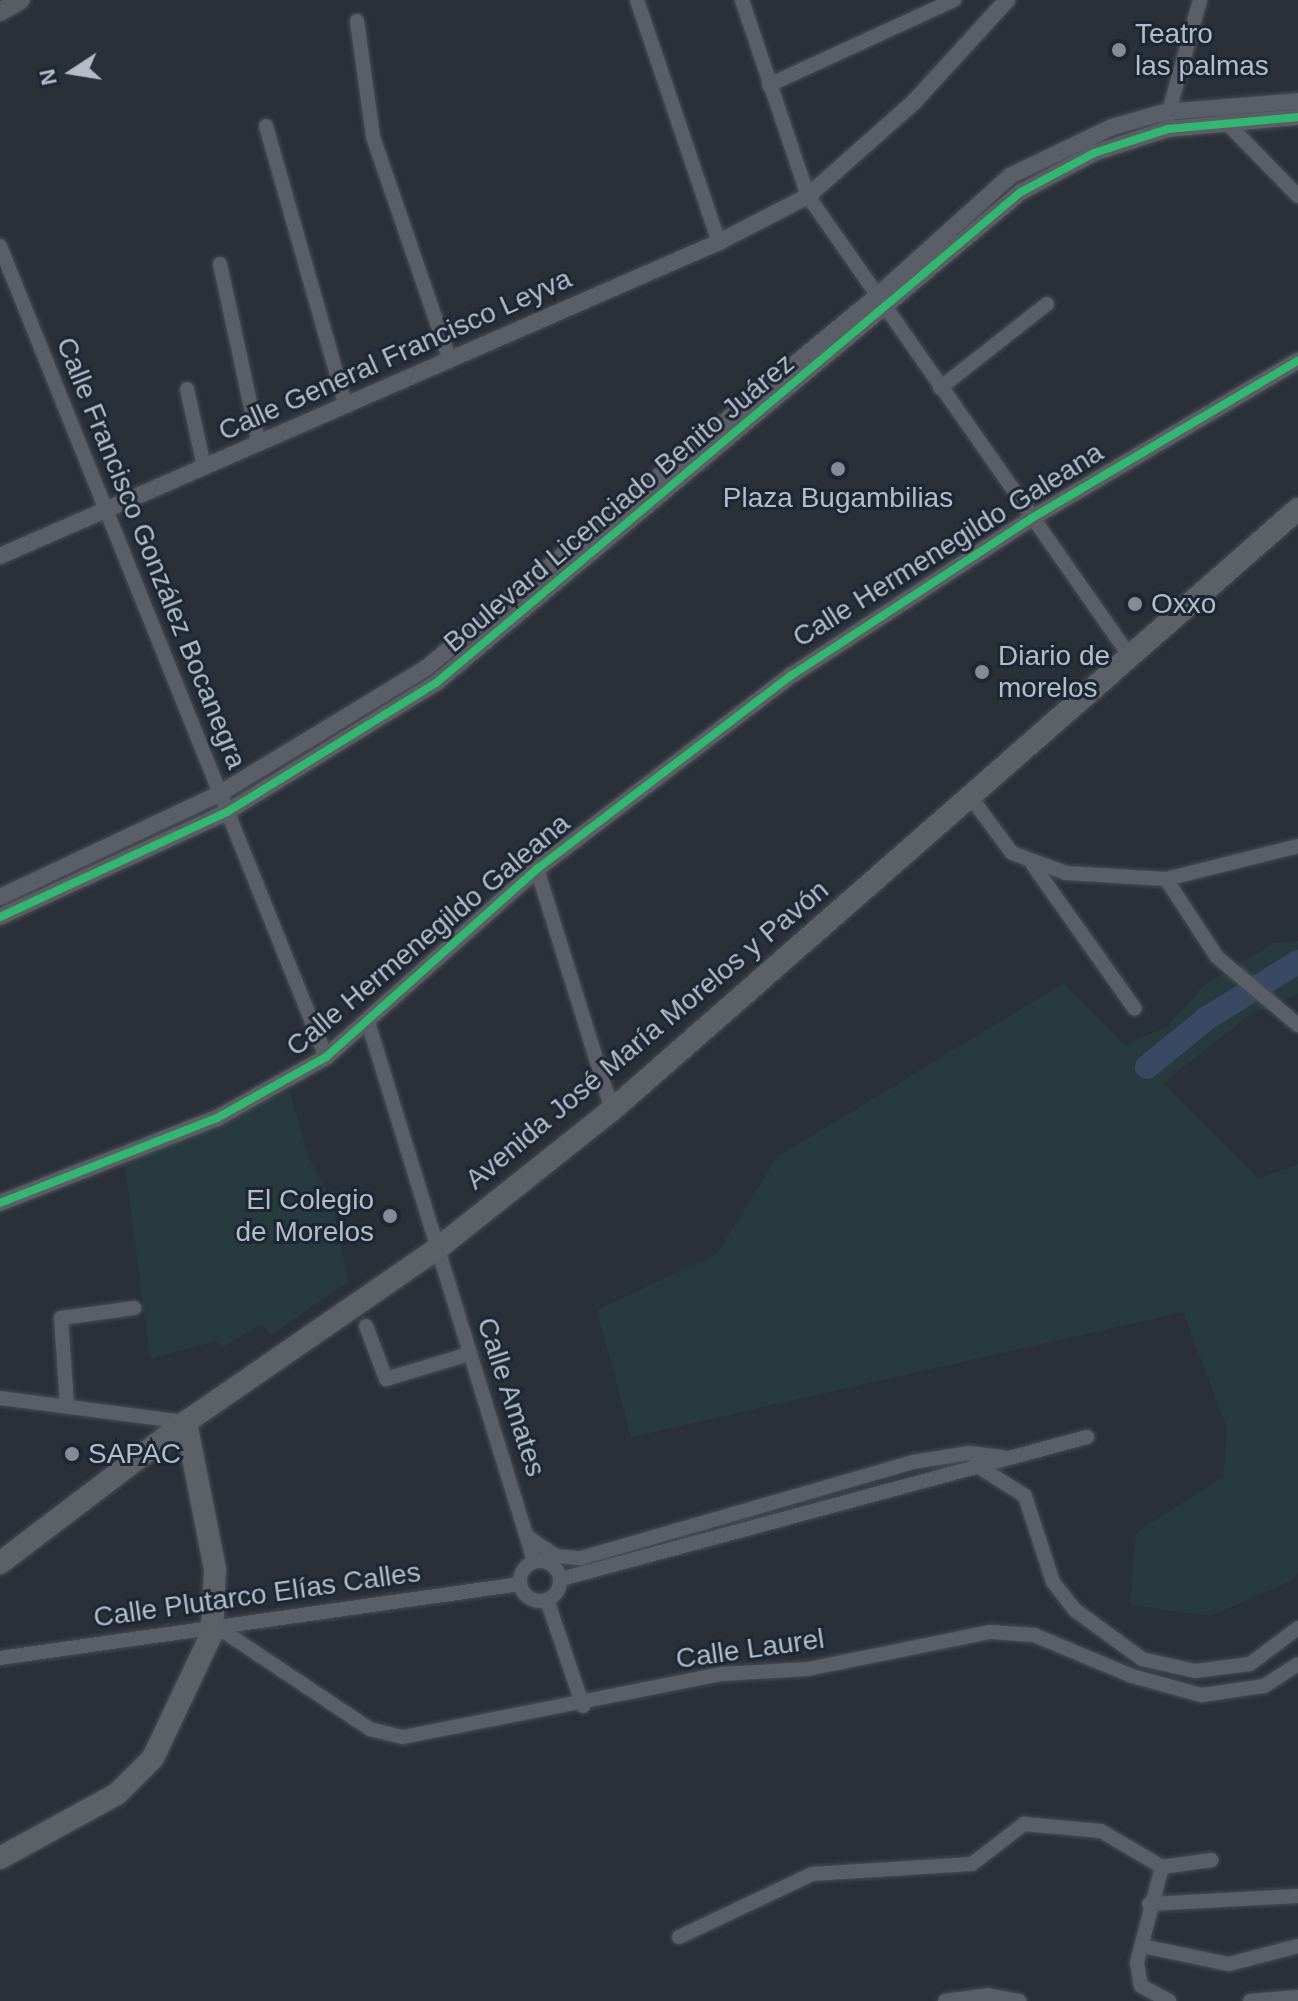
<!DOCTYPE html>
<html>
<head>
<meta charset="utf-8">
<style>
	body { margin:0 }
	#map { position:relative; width:1298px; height:2001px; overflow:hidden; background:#2a3038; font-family:Helvetica,sans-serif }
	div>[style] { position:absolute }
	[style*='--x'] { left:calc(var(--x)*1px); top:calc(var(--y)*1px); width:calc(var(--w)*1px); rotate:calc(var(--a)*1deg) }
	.green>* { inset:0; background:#273a3e }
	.river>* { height:24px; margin:-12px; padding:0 12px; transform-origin:12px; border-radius:12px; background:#384963 }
	.roads { filter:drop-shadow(0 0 2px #484c53) drop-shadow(0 0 2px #484c53) }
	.minor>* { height:14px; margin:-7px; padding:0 7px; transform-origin:7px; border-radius:7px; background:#5a5e66 }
	.minor>.ring { margin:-7px; padding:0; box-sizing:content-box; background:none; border:14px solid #5a5e66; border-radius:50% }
	.tertiary>* { height:16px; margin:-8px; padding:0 8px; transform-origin:8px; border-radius:8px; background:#5a5e66 }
	.secondary>* { height:18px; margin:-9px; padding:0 9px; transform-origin:9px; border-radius:9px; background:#595d64 }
	.primary>* { height:22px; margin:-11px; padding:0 11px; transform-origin:11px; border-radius:11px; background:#5c6168 }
	.cycleway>* { height:8px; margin:-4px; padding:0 4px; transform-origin:4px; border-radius:4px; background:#33b770 }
	.dots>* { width:22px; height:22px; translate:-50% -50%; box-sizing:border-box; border:4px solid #1d2633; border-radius:50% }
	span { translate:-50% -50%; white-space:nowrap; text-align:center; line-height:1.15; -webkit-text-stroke:6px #1d2633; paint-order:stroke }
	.poi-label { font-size:28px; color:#b4bcc9 }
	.left { translate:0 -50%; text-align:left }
	.right { translate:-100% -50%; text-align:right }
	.street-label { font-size:28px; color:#b4bcc9 }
	.north { position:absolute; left:32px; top:32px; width:80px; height:80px; -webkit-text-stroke:6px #1d2633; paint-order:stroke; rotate:258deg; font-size:22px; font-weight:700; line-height:32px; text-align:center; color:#b4bcc9 }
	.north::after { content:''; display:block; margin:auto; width:28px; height:36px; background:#b4bcc9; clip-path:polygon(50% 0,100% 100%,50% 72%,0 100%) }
</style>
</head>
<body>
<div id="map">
	<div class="green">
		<div style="clip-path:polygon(1298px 941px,1298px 994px,1251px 1014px,1163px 1083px,1259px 1179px,1298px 1164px,1298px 1573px,1289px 1582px,1210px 1616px,1130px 1605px,1136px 1533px,1223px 1477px,1227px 1428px,1183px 1312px,631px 1437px,597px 1310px,717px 1254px,777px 1157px,1064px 983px,1125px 1045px,1167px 1027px,1203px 986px,1274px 943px)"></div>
		<div style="clip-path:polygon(289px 1090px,310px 1161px,333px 1202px,348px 1282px,271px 1335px,261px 1324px,221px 1348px,216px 1341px,150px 1359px,125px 1165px)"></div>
	</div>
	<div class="river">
		<div style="--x:1147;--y:1067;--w:77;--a:-39.2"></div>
		<div style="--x:1207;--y:1018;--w:107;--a:-31.6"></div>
	</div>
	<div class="roads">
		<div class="minor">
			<div style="--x:637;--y:0;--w:256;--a:71.3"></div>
			<div style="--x:742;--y:0;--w:207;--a:71.4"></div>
			<div style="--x:808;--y:196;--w:564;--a:55.04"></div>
			<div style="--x:357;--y:21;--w:117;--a:82.1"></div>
			<div style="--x:373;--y:137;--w:236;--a:71"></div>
			<div style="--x:769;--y:85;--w:204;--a:-24.7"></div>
			<div style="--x:1222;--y:118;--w:109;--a:45.7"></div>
			<div style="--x:1166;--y:122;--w:127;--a:-74.4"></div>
			<div style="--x:266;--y:126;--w:291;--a:74.1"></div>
			<div style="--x:0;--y:246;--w:874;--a:68.1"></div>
			<div style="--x:220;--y:264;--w:184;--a:77.8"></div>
			<div style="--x:940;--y:388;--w:136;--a:-38.1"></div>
			<div style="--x:187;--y:389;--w:79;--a:77.6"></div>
			<div style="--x:972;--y:799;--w:67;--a:53.5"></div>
			<div style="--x:1012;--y:853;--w:58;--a:20.3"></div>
			<div style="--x:1066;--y:873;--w:100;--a:3.4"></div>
			<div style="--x:1166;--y:879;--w:136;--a:-14"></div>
			<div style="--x:1033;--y:865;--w:176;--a:54.7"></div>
			<div style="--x:537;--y:869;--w:252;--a:72.7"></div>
			<div style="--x:1166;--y:879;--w:93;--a:56.8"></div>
			<div style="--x:1217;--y:957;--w:106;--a:40"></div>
			<div style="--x:368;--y:1022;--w:564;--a:72.88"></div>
			<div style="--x:366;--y:1326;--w:57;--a:69.3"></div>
			<div style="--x:386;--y:1379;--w:87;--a:-16.8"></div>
			<div style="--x:0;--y:1398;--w:188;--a:7.4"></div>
			<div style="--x:67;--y:1404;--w:86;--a:-94"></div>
			<div style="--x:61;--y:1318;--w:74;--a:-7.8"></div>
			<div style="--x:976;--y:1465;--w:58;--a:32.3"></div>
			<div style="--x:1025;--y:1496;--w:90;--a:72"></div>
			<div style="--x:1053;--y:1582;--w:36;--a:52"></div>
			<div style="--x:1075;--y:1610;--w:83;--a:36.2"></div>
			<div style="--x:1142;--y:1659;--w:54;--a:12.8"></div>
			<div style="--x:1195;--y:1671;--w:55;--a:-7.3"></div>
			<div style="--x:1250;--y:1664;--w:60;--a:-36.9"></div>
			<div style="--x:528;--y:1537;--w:34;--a:34"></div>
			<div style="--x:556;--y:1556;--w:25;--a:5"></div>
			<div style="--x:581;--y:1558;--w:346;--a:-16.1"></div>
			<div style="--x:913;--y:1462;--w:57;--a:-9.1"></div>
			<div style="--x:969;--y:1453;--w:35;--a:7"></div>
			<div class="ring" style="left:520px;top:1561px;width:26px;height:26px"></div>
			<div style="--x:561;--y:1579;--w:545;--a:-15.11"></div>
			<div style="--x:547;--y:1600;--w:112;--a:71.2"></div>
			<div style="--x:223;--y:1631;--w:177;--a:33.7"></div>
			<div style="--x:370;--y:1729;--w:34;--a:14"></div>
			<div style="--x:403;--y:1737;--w:325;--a:-11.2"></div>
			<div style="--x:722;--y:1674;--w:86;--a:-3.3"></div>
			<div style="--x:808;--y:1669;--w:186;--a:-11.5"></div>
			<div style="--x:990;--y:1632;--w:44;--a:3.9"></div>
			<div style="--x:1034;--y:1635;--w:106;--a:22.7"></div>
			<div style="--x:1132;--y:1676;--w:73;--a:15.2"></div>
			<div style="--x:1202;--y:1695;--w:63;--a:-8.3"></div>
			<div style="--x:1264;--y:1686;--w:40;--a:-32.9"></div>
			<div style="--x:0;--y:1658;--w:525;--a:-8.1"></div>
			<div style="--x:1162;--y:1867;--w:98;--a:104.7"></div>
			<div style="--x:1137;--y:1962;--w:24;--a:81"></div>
			<div style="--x:1141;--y:1986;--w:32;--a:28"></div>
			<div style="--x:1162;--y:1867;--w:50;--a:-8"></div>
			<div style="--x:1149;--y:1904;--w:149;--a:-3.1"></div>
			<div style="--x:679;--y:1937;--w:147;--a:-25.3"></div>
			<div style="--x:812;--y:1874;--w:160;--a:-3.6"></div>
			<div style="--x:972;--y:1864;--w:66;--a:-37.6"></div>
			<div style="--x:1024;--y:1824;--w:77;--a:5.2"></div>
			<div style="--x:1101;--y:1831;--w:71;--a:30.5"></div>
			<div style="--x:1142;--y:1946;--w:89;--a:11.7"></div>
			<div style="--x:1229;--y:1964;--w:71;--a:-14.6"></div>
			<div style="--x:945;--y:2001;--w:43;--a:-7.9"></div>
			<div style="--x:988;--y:1995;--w:32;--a:11"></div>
			<div style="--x:1250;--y:2001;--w:48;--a:-4.8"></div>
		</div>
		<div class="tertiary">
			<div style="--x:0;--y:556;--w:785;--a:-23.59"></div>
			<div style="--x:719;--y:242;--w:100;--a:-27.3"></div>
			<div style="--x:808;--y:196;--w:142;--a:-41.6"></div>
			<div style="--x:914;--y:102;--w:138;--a:-47.6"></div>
			<div style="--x:0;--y:897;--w:242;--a:-25.2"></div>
			<div style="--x:219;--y:794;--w:242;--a:-31.3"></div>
			<div style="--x:426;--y:668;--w:586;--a:-39.53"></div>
			<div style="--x:878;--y:295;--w:178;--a:-42"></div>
			<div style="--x:1010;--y:176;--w:113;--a:-25.7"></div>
			<div style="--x:1112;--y:127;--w:55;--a:-15.8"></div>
			<div style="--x:1165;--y:112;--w:133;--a:-4.7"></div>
			<div style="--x:0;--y:917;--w:250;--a:-24.8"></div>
			<div style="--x:227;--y:812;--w:246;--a:-31.7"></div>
			<div style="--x:436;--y:683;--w:764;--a:-40.01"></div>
			<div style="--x:1021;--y:192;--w:83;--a:-28.1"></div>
			<div style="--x:1094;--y:153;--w:78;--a:-18"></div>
			<div style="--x:1168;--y:129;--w:131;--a:-5.3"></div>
			<div style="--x:0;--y:1203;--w:233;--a:-21.4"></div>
			<div style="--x:217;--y:1118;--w:125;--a:-29.2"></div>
			<div style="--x:326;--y:1057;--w:283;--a:-41.7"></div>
			<div style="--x:537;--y:869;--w:320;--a:-37.3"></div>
			<div style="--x:792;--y:675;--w:287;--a:-33.2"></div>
			<div style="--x:1032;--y:518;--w:309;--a:-30.6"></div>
		</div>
		<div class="secondary">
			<div style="--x:0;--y:12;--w:24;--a:-30"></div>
		</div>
		<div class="primary">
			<div style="--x:0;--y:1563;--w:233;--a:-37.2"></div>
			<div style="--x:186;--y:1422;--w:305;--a:-34.6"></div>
			<div style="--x:437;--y:1249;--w:223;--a:-38.5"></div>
			<div style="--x:612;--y:1110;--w:912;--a:-41.22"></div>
			<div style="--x:0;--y:1858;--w:133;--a:-28.7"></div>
			<div style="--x:117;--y:1794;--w:51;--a:-45"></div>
			<div style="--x:153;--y:1758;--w:138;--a:-64.7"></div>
			<div style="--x:212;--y:1633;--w:64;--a:-87.3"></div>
			<div style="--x:215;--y:1569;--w:150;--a:-101.2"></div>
		</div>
	</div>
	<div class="cycleway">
		<div style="--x:0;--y:917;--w:250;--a:-24.8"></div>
		<div style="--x:227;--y:812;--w:246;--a:-31.7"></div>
		<div style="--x:436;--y:683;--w:764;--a:-40.01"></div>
		<div style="--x:1021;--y:192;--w:83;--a:-28.1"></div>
		<div style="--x:1094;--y:153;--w:78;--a:-18"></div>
		<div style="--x:1168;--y:129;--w:131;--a:-5.3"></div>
		<div style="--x:0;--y:1203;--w:233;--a:-21.4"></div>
		<div style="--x:217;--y:1118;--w:125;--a:-29.2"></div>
		<div style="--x:326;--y:1057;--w:283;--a:-41.7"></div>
		<div style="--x:537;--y:869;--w:320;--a:-37.3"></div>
		<div style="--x:792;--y:675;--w:287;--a:-33.2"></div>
		<div style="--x:1032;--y:518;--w:309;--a:-30.6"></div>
	</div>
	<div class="dots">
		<div style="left:1119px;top:50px;background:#848b96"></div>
		<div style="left:838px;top:469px;background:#848b96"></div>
		<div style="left:1135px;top:604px;background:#848b96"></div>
		<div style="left:982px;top:672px;background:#848b96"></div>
		<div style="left:390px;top:1216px;background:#848b96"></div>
		<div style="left:72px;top:1454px;background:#848b96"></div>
	</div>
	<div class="poi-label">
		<span class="left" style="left:1135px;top:50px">Teatro<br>las palmas</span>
		<span style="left:838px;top:498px">Plaza Bugambilias</span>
		<span class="left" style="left:1151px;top:604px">Oxxo</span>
		<span class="left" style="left:998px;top:672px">Diario de<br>morelos</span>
		<span class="right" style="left:374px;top:1216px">El Colegio<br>de Morelos</span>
		<span class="left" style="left:88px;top:1454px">SAPAC</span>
	</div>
	<div class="street-label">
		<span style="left:395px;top:355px;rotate:-24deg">Calle General Francisco Leyva</span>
		<span style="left:619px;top:503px;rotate:-40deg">Boulevard Licenciado Benito Juárez</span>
		<span style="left:948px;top:545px;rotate:-32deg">Calle Hermenegildo Galeana</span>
		<span style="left:151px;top:553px;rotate:68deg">Calle Francisco González Bocanegra</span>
		<span style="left:428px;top:935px;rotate:-40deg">Calle Hermenegildo Galeana</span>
		<span style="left:647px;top:1035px;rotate:-40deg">Avenida José María Morelos y Pavón</span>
		<span style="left:511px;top:1397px;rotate:72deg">Calle Amates</span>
		<span style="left:257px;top:1595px;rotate:-8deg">Calle Plutarco Elías Calles</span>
		<span style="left:750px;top:1649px;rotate:-8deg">Calle Laurel</span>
	</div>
	<div class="north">N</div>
</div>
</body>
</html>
